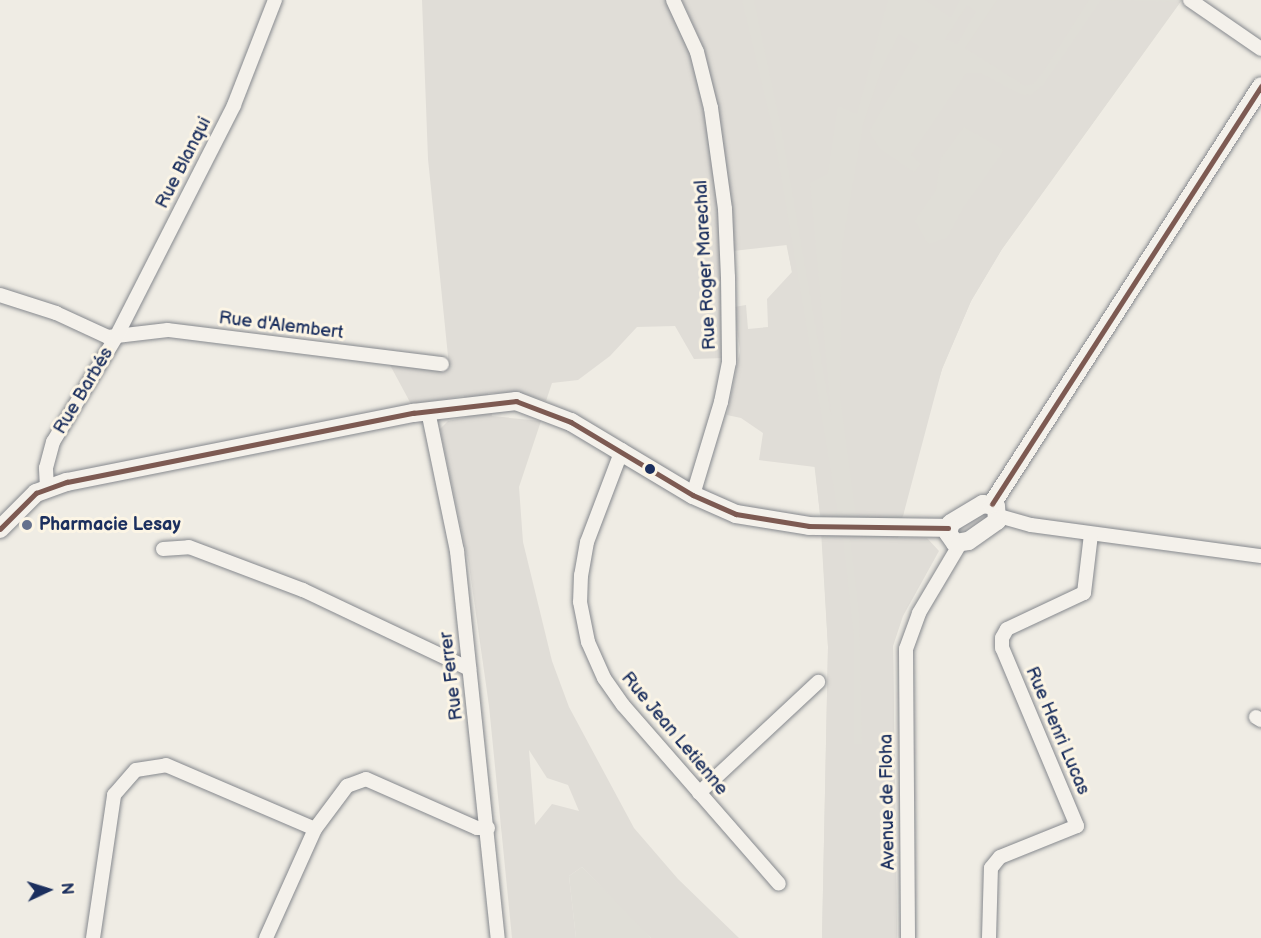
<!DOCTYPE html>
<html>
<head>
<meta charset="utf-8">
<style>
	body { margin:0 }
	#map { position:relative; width:1261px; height:938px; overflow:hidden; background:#efece4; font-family:"Balsamiq Sans",sans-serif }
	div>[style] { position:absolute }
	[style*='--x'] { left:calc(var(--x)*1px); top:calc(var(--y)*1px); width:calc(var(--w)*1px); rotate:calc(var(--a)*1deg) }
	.built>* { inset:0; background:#e0ded7 }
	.green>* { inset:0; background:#e0ddd7 }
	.roads { filter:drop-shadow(0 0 2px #86898e) drop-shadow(0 0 2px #86898e) }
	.minor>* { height:14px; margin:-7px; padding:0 7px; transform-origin:7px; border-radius:7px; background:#f4f1eb }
	.tertiary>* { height:18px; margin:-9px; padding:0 9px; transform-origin:9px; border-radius:9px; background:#f4f1eb }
	.bus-1>* { height:4.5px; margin:-2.25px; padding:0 2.25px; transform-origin:2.25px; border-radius:2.25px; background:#7d5a52 }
	.dots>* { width:16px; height:16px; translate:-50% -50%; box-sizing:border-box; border:3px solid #fcf5e5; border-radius:50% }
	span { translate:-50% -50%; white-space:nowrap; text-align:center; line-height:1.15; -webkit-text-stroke:6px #fcf5e5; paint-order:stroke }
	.street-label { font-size:18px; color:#1b2f5e }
	.poi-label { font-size:18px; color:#1b2f5e; font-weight:700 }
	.left { translate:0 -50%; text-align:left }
	.north { position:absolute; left:18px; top:860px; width:60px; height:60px; -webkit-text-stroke:4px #fcf5e5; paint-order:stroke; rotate:86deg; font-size:16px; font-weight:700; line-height:24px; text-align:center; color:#1b2f5e }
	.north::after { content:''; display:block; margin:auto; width:21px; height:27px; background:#1b2f5e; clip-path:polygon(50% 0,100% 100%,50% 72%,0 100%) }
</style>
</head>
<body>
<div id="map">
	<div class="built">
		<div style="clip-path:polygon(736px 0,1182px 0,1002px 249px,971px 301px,942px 369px,916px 456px,898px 538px,893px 646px,897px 938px,822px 938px,828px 647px,820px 514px,792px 272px)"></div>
		<div style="clip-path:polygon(582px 867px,640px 925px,651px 938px,576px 938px,569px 876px)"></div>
	</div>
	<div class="green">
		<div style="clip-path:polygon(evenodd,422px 0,668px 0,694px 63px,714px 165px,723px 254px,724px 358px,694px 359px,675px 326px,637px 327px,610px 356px,578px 380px,552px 383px,546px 401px,521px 393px,488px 393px,492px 416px,541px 421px,519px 487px,523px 542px,552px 661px,569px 707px,634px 828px,678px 879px,739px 938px,651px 938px,582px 867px,569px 876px,576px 938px,512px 938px,489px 706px,469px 565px,440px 429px,448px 421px,467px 417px,464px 396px,411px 404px,390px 365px,437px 371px,449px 366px,428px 159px,422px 0,529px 750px,547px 778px,568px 785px,579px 811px,552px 804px,535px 825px,529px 750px)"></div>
		<div style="clip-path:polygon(682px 0,742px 0,774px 134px,838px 513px,820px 514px,815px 467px,759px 460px,763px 433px,741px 418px,727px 415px,740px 351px,734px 307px,746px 305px,748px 329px,768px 327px,767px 299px,792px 272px,787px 245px,733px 251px,732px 208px,713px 86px,704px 49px)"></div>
		<div style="clip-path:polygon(754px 0,888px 0,857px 114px,838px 106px,828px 174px,810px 183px,832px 422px,781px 128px)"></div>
		<div style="clip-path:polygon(925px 0,960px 0,951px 18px)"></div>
		<div style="clip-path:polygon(997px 0,1089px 0,1042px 74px,1033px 84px,1025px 86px,965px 48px)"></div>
		<div style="clip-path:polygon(evenodd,1101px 0,1180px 2px,1002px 249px,971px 301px,942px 369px,903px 516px,856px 517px,840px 397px,842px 245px,863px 125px,883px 65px,899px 34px,919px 46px,869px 132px,880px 149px,914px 172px,921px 164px,911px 155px,966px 73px,981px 73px,1020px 94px,1031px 95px,1043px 85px,1101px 0,964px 127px,1004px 150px,963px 208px,947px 238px,928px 244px,915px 221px,936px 190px,941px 158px,964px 127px)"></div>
		<div style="clip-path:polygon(967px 5px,976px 12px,957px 44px,945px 39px)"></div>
		<div style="clip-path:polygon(850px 537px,927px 538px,939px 551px,903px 616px,893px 646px,897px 938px,822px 938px,828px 647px,822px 539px,843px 538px,854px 638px,854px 744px,862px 744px,859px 612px)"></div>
	</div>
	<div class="roads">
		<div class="minor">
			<div style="--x:673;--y:0;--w:57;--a:65.2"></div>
			<div style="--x:697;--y:52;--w:58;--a:76"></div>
			<div style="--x:711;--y:108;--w:102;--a:82.1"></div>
			<div style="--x:725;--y:209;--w:68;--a:87.5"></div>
			<div style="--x:728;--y:277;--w:85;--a:89.3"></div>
			<div style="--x:729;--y:362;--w:41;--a:101.3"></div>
			<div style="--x:721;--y:402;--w:97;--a:106.8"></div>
			<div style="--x:1190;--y:0;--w:86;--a:34.6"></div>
			<div style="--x:0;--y:295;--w:59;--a:17.8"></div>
			<div style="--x:56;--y:313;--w:57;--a:24.8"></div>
			<div style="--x:108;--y:337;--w:60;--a:-6.7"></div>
			<div style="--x:168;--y:330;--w:276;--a:7.1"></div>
			<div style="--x:428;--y:411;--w:143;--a:78.3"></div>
			<div style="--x:457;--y:551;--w:389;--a:84"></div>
			<div style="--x:622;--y:450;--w:98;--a:110.8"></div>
			<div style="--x:587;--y:542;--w:34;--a:100"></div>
			<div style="--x:581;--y:575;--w:27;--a:92"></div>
			<div style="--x:580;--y:602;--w:41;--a:78.7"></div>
			<div style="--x:588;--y:642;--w:39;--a:66"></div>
			<div style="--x:604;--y:678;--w:33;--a:55"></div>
			<div style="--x:623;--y:705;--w:237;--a:48.9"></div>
			<div style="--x:47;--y:488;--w:20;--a:-93"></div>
			<div style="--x:46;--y:468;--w:27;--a:-75"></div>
			<div style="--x:53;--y:442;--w:122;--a:-59"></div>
			<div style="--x:116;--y:337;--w:260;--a:-63"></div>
			<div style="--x:234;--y:105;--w:113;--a:-68.7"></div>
			<div style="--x:999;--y:516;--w:33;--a:16"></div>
			<div style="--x:1031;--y:525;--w:232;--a:7.7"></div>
			<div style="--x:163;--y:549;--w:26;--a:-4"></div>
			<div style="--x:189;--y:547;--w:122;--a:20.7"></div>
			<div style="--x:303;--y:590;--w:184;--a:25.4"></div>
			<div style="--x:1256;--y:717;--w:6;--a:31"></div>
			<div style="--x:699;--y:793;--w:163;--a:-43"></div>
			<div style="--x:93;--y:938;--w:145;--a:-81.6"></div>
			<div style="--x:114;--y:795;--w:33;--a:-49"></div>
			<div style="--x:136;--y:770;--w:30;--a:-9"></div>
			<div style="--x:166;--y:765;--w:162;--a:23.2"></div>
			<div style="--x:266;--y:938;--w:120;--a:-65.8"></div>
			<div style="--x:315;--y:829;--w:54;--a:-53.3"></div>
			<div style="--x:347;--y:786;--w:20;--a:-20"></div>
			<div style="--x:366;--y:779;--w:121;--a:23.8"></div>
			<div style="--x:477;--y:828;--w:11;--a:0"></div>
			<div style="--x:908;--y:938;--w:289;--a:-90.4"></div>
			<div style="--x:906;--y:649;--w:38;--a:-70"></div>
			<div style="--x:919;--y:613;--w:80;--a:-59.3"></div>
			<div style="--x:989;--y:938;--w:70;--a:-88.4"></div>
			<div style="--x:991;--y:868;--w:14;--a:-51"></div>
			<div style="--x:1000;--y:857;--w:83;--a:-21.9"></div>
			<div style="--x:1077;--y:826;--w:193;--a:-112.8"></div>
			<div style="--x:1002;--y:648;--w:10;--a:-90"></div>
			<div style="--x:1002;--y:638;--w:10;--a:-61"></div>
			<div style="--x:1007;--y:629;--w:85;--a:-25.1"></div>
			<div style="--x:1084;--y:593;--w:59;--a:-83.2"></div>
		</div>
		<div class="tertiary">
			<div style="--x:983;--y:504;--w:13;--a:9"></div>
			<div style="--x:996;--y:506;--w:15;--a:86"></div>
			<div style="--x:997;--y:521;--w:35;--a:145"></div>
			<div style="--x:968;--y:541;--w:13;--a:171"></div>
			<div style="--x:955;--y:543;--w:12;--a:-125"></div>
			<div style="--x:948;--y:533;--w:10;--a:-73"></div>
			<div style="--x:951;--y:523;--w:37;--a:-31"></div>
			<div style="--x:992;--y:504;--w:497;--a:-57.2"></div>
			<div style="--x:0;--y:529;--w:51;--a:-45"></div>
			<div style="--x:36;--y:493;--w:33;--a:-20"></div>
			<div style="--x:67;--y:482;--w:353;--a:-11.3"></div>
			<div style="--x:413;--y:413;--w:104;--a:-6.6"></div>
			<div style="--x:516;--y:401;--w:59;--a:20.9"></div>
			<div style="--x:571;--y:422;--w:142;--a:30.9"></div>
			<div style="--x:693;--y:495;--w:47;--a:23.8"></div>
			<div style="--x:736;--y:514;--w:74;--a:9.3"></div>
			<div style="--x:809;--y:526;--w:139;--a:0.8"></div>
		</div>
	</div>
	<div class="bus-1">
		<div style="--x:992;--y:504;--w:497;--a:-57.2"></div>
		<div style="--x:0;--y:529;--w:51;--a:-45"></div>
		<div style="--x:36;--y:493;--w:33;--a:-20"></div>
		<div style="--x:67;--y:482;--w:353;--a:-11.3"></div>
		<div style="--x:413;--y:413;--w:104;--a:-6.6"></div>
		<div style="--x:516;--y:401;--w:59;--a:20.9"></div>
		<div style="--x:571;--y:422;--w:142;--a:30.9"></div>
		<div style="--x:693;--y:495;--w:47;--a:23.8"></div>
		<div style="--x:736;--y:514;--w:74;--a:9.3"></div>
		<div style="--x:809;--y:526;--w:139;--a:0.8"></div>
	</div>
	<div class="dots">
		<div style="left:650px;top:469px;background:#1b2f5e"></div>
		<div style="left:27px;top:525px;background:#65718d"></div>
	</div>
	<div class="street-label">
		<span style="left:184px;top:163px;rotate:-63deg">Rue Blanqui</span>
		<span style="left:706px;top:265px;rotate:-93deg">Rue Roger Marechal</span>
		<span style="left:281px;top:326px;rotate:7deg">Rue d'Alembert</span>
		<span style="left:84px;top:391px;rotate:-59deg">Rue Barbés</span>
		<span style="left:452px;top:676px;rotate:-97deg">Rue Ferrer</span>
		<span style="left:1057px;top:731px;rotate:67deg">Rue Henri Lucas</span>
		<span style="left:674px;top:734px;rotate:50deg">Rue Jean Letienne</span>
		<span style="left:888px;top:802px;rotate:-91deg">Avenue de Floha</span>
	</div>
	<div class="poi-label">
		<span class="left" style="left:39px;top:525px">Pharmacie Lesay</span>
	</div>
	<div class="north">N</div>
</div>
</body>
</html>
